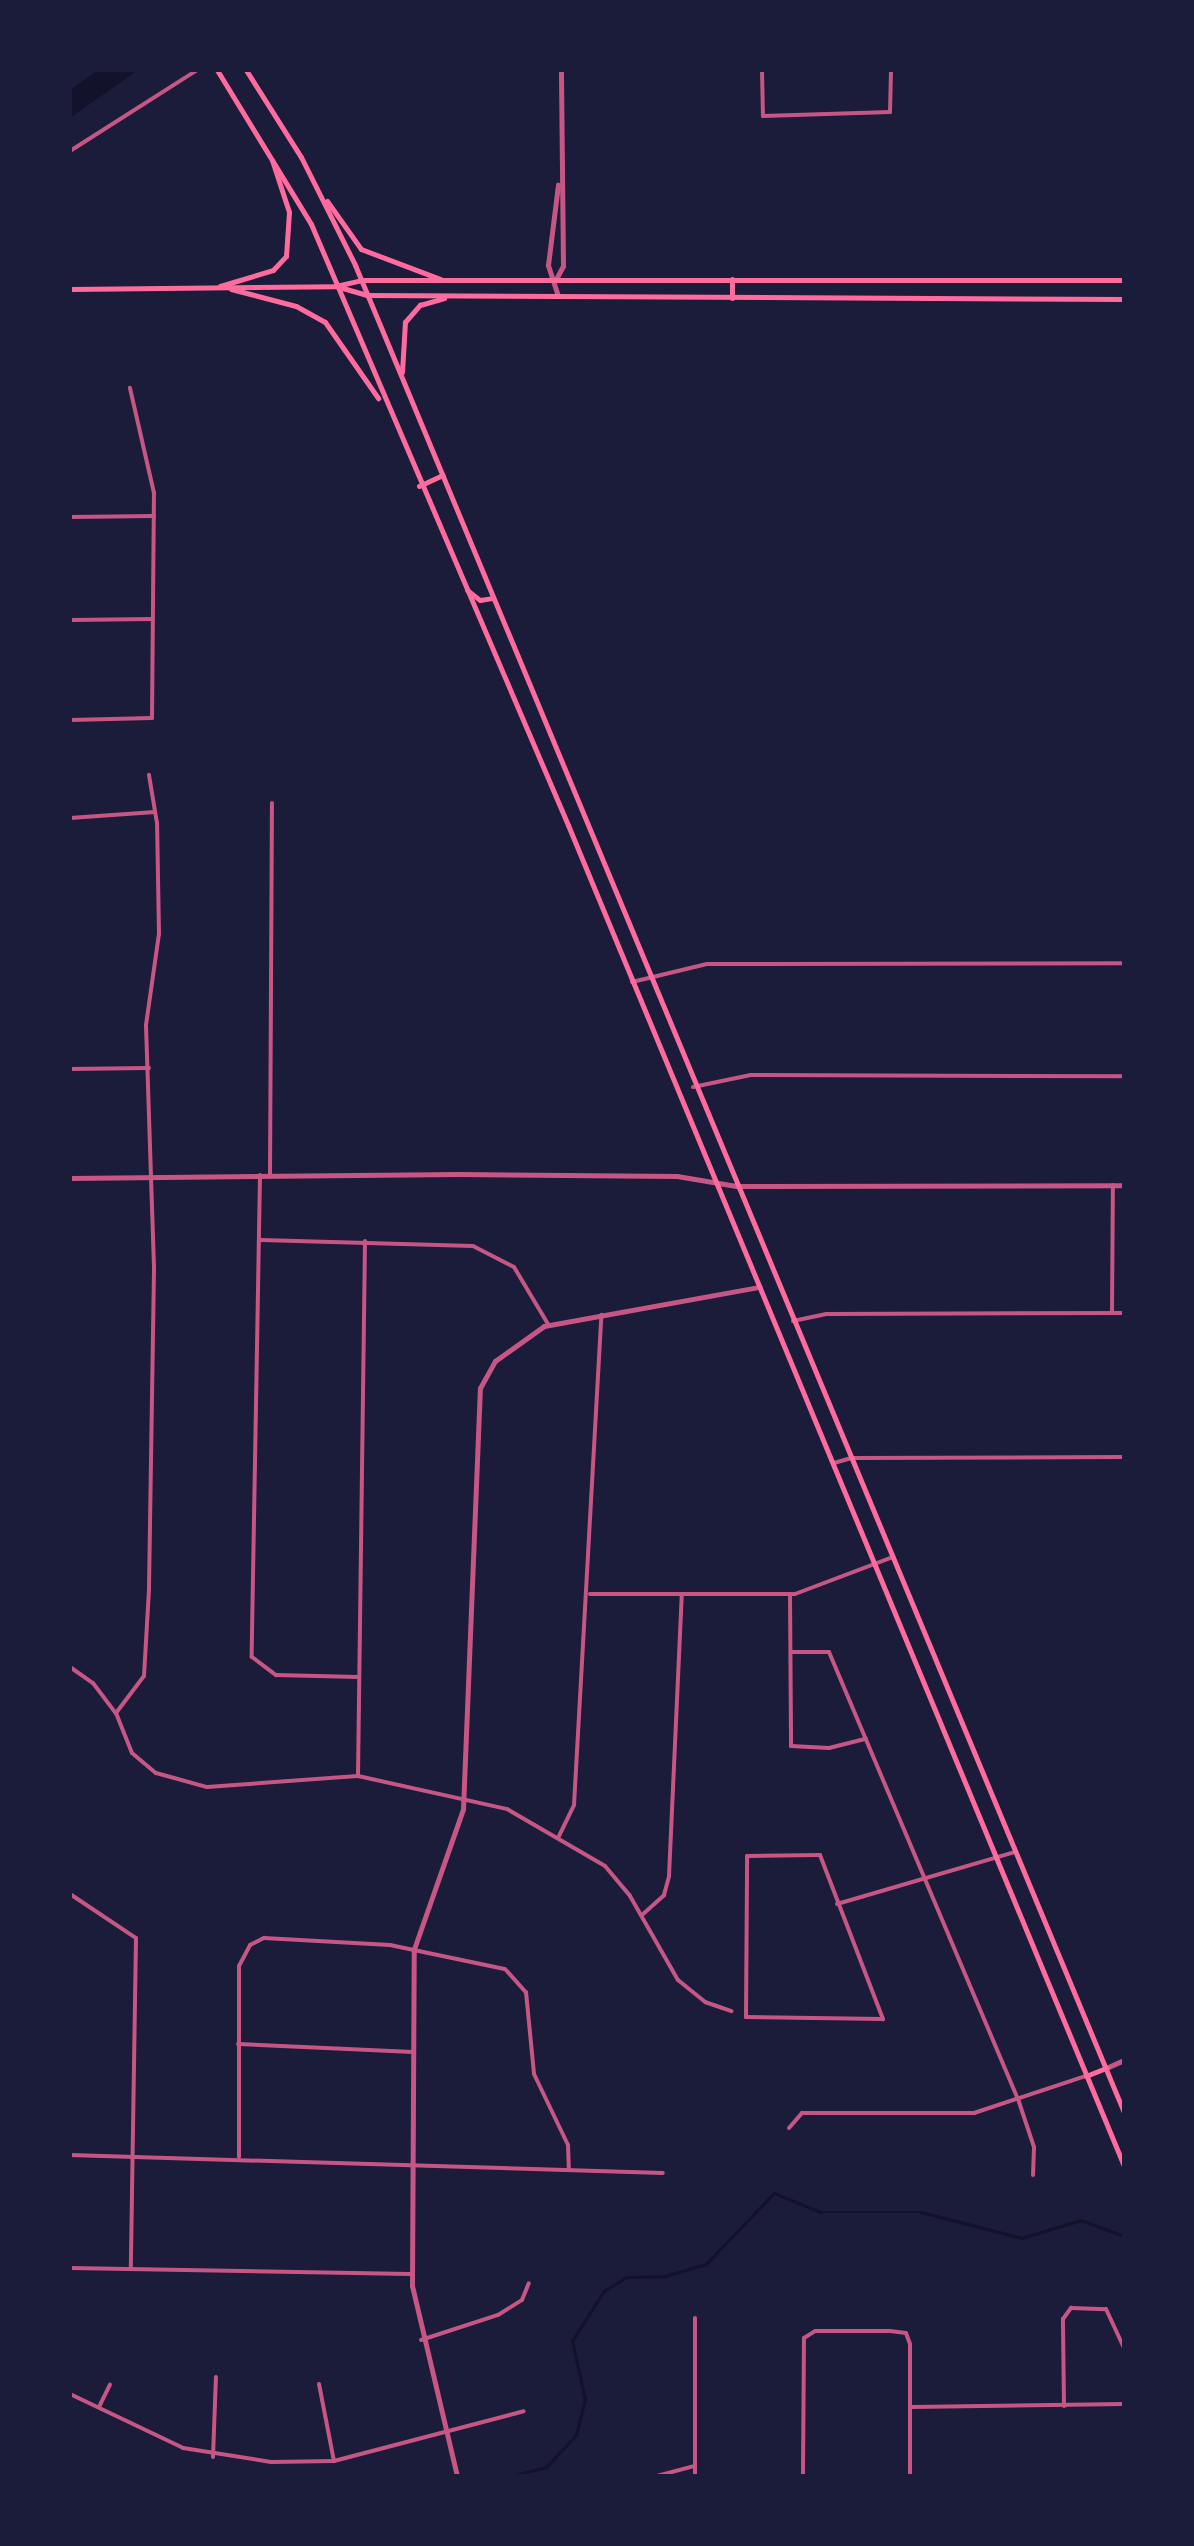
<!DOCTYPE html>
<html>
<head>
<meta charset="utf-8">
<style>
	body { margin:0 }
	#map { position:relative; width:1194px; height:2546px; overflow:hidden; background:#1b1b3a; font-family:"Nunito Sans",sans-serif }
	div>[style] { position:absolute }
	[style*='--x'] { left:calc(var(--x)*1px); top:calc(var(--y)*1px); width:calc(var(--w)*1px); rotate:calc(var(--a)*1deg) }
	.water>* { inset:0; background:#12122b }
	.stream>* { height:2.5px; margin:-1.25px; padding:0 1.25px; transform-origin:1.25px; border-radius:1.25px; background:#12122b }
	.minor>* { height:4px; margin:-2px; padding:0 2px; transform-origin:2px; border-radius:2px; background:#c65784 }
	.tertiary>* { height:5px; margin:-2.5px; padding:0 2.5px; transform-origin:2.5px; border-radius:2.5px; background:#c65784 }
	.primary>* { height:5px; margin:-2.5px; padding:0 2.5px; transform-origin:2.5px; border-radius:2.5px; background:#ff6b9d }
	span { translate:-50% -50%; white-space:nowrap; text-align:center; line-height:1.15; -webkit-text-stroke:10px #1b1b3a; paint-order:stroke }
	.frame { position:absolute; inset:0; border:72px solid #1b1b3a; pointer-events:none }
</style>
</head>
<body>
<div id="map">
	<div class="water">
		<div style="clip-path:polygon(98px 70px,138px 70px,70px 118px,70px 90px)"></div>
	</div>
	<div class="stream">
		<div style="--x:511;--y:2476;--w:36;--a:-14"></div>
		<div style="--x:546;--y:2467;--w:44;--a:-46.8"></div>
		<div style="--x:576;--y:2435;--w:36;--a:-76"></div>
		<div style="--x:585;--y:2400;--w:60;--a:-102.4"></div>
		<div style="--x:572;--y:2341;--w:59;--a:-57.4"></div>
		<div style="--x:604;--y:2291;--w:26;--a:-32"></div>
		<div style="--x:626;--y:2277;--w:39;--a:-1"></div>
		<div style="--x:665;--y:2276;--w:43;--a:-16.3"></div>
		<div style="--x:706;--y:2264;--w:98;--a:-46.2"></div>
		<div style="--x:774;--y:2193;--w:51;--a:22"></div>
		<div style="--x:821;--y:2212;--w:100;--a:0"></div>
		<div style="--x:921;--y:2212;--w:104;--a:14.4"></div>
		<div style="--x:1022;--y:2238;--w:62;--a:-17"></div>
		<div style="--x:1081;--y:2220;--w:46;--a:20.4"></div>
	</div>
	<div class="minor">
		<div style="--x:762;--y:70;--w:46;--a:88.8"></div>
		<div style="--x:763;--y:116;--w:127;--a:-1.8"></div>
		<div style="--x:890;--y:112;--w:42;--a:-88.6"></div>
		<div style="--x:70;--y:151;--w:151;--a:-32.5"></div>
		<div style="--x:70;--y:517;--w:84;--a:-0.7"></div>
		<div style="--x:70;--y:620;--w:83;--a:-0.7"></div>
		<div style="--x:70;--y:720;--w:82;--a:-1.4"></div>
		<div style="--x:152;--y:718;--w:225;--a:-89.5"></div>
		<div style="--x:154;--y:493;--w:108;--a:-102.9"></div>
		<div style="--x:70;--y:818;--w:85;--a:-4"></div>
		<div style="--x:632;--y:982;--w:77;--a:-13.5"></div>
		<div style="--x:707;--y:964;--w:417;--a:-0.1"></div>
		<div style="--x:70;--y:1069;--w:79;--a:-0.7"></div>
		<div style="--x:693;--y:1087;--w:59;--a:-11.7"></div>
		<div style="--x:751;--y:1075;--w:373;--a:0.2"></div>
		<div style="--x:260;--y:1175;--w:482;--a:91"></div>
		<div style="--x:252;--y:1657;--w:30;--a:37"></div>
		<div style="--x:276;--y:1675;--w:83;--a:1.4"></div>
		<div style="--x:270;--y:1175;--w:372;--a:-89.7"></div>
		<div style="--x:261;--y:1240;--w:212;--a:1.6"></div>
		<div style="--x:473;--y:1246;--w:46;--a:27.1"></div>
		<div style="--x:514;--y:1267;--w:66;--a:59.2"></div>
		<div style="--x:1112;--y:1313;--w:128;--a:-89.6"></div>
		<div style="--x:793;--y:1321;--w:34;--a:-12"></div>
		<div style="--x:826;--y:1314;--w:298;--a:-0.2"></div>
		<div style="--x:834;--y:1463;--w:19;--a:-16"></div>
		<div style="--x:852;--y:1458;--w:272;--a:-0.2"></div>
		<div style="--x:590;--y:1594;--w:205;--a:0"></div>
		<div style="--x:795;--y:1594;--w:105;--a:-20.7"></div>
		<div style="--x:790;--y:1594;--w:152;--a:89.6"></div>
		<div style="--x:791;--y:1746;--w:38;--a:3"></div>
		<div style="--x:829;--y:1748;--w:38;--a:-14"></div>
		<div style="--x:792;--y:1652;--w:37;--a:0"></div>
		<div style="--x:829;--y:1652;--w:488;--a:67.1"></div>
		<div style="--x:1019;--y:2102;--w:47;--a:71.6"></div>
		<div style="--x:1034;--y:2147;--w:28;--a:92"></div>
		<div style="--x:70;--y:1667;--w:28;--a:35"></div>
		<div style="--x:93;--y:1683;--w:38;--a:53"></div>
		<div style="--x:116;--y:1713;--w:43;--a:68.2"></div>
		<div style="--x:132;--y:1753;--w:31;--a:40"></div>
		<div style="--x:156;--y:1773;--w:53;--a:15.4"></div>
		<div style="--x:207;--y:1787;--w:151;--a:-4.2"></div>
		<div style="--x:358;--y:1776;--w:153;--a:12.5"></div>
		<div style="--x:507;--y:1809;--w:113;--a:30.2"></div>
		<div style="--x:605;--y:1866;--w:39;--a:50"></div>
		<div style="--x:630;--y:1896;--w:97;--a:60.3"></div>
		<div style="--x:678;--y:1980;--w:35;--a:39"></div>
		<div style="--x:705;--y:2002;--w:28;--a:19"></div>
		<div style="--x:116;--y:1713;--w:46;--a:-52.9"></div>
		<div style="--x:144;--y:1676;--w:88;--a:-86.7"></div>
		<div style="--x:149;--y:1588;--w:321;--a:-89.1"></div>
		<div style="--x:154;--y:1267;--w:242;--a:-91.9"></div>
		<div style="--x:146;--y:1025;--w:92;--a:-81.9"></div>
		<div style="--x:159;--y:934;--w:111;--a:-91"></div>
		<div style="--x:157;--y:823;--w:49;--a:-99.5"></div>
		<div style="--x:358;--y:1776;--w:535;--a:-89.25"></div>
		<div style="--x:559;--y:1836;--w:34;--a:-64"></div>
		<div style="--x:574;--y:1805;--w:491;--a:-86.8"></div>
		<div style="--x:820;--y:1855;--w:176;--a:69"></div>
		<div style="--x:883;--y:2019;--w:137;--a:-179.2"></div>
		<div style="--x:746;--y:2017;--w:161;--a:-89.6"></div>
		<div style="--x:747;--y:1856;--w:73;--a:-0.8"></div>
		<div style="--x:70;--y:1894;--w:79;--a:33.7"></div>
		<div style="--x:136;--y:1938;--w:331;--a:90.9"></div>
		<div style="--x:837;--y:1904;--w:185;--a:-16.3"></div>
		<div style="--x:642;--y:1915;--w:30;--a:-42"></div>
		<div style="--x:664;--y:1895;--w:20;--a:-75"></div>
		<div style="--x:669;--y:1876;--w:281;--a:-87.4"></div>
		<div style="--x:238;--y:2044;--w:175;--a:2.6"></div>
		<div style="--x:789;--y:2128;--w:20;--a:-49"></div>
		<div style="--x:802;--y:2113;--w:172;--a:0"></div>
		<div style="--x:974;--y:2113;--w:118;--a:-18.3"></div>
		<div style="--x:70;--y:2155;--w:593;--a:1.74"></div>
		<div style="--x:239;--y:2157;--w:191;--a:-90"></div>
		<div style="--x:239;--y:1966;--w:24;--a:-62"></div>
		<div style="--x:250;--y:1945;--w:16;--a:-27"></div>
		<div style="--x:264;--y:1938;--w:126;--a:3.2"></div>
		<div style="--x:390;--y:1945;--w:117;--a:11.8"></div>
		<div style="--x:505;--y:1969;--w:31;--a:48"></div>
		<div style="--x:526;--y:1992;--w:82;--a:84.4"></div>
		<div style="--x:534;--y:2074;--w:79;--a:64.4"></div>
		<div style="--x:568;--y:2145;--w:23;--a:88"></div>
		<div style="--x:70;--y:2268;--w:340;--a:1"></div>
		<div style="--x:695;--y:2318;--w:158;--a:90"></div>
		<div style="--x:421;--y:2340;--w:81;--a:-18"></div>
		<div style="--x:498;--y:2315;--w:28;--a:-32"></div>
		<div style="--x:522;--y:2300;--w:18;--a:-68"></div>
		<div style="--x:319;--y:2384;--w:78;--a:79"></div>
		<div style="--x:70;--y:2394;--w:125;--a:25.5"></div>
		<div style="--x:183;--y:2448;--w:89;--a:9"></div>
		<div style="--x:271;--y:2462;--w:63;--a:-0.9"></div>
		<div style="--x:334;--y:2461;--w:196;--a:-14.7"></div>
		<div style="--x:1064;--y:2406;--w:87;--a:-90.7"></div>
		<div style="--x:1063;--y:2319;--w:14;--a:-54"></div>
		<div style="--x:1071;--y:2308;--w:35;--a:2"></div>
		<div style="--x:1106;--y:2309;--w:43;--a:65.2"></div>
		<div style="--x:99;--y:2407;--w:25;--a:-64"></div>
		<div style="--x:911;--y:2407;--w:213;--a:-0.8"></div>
		<div style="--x:213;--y:2457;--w:80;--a:-87.9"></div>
		<div style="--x:657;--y:2476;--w:39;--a:-15"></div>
		<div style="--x:803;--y:2476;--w:138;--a:-89.6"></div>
		<div style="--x:804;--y:2338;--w:13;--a:-32"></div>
		<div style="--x:815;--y:2331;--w:75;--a:0"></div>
		<div style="--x:890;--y:2331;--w:16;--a:7"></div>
		<div style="--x:906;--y:2333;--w:12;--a:70"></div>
		<div style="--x:910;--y:2344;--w:132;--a:90"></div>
	</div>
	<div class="tertiary">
		<div style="--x:556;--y:279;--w:15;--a:-62"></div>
		<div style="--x:563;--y:266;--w:196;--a:-90.6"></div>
		<div style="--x:558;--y:296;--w:33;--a:-108"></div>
		<div style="--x:548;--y:265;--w:81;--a:-82.9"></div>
		<div style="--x:70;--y:1178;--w:389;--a:-0.6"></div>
		<div style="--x:459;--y:1174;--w:218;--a:0.5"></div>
		<div style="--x:677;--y:1176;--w:60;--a:9.6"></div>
		<div style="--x:736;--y:1186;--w:388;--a:-0.1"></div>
		<div style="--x:1106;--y:2068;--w:20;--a:-24"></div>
		<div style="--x:457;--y:2476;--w:195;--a:-103.3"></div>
		<div style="--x:412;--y:2286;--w:337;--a:-89.7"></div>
		<div style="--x:414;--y:1949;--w:148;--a:-70.7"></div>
		<div style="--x:463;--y:1809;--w:421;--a:-87.7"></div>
		<div style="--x:480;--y:1388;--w:31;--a:-61"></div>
		<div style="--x:495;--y:1361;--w:60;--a:-35.5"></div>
		<div style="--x:544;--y:1326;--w:219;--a:-10.3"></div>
	</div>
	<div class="primary">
		<div style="--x:217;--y:70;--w:180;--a:58.6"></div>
		<div style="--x:311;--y:224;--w:654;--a:66.85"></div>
		<div style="--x:568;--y:825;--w:1452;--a:67.48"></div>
		<div style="--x:246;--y:70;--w:103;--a:57.7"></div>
		<div style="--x:301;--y:157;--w:121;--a:63.4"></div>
		<div style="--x:355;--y:265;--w:2001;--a:67.4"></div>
		<div style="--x:327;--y:201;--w:59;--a:54.7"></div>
		<div style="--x:361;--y:249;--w:85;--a:20.8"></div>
		<div style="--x:732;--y:279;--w:19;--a:90"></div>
		<div style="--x:220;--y:286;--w:55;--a:-16.8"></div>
		<div style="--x:273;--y:270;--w:19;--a:-47"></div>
		<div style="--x:286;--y:256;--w:44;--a:-86.1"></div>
		<div style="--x:289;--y:212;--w:55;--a:-108.1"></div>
		<div style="--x:339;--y:287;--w:29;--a:16"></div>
		<div style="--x:367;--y:295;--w:757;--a:0.3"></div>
		<div style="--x:70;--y:289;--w:266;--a:-0.6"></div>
		<div style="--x:336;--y:286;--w:26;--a:-13"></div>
		<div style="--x:361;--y:280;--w:763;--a:0"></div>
		<div style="--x:231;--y:289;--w:67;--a:14.7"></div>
		<div style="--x:296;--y:306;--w:33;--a:29"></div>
		<div style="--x:325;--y:322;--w:93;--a:55.1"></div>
		<div style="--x:402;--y:372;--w:50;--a:-86.6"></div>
		<div style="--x:405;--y:322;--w:23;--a:-49"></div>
		<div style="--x:420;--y:305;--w:25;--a:-16"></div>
		<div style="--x:419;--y:486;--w:26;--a:-25"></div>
		<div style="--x:467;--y:590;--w:16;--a:38"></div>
		<div style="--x:480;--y:600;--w:12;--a:-9"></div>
		<div style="--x:1086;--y:2076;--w:22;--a:-22"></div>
	</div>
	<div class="frame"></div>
</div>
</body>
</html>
